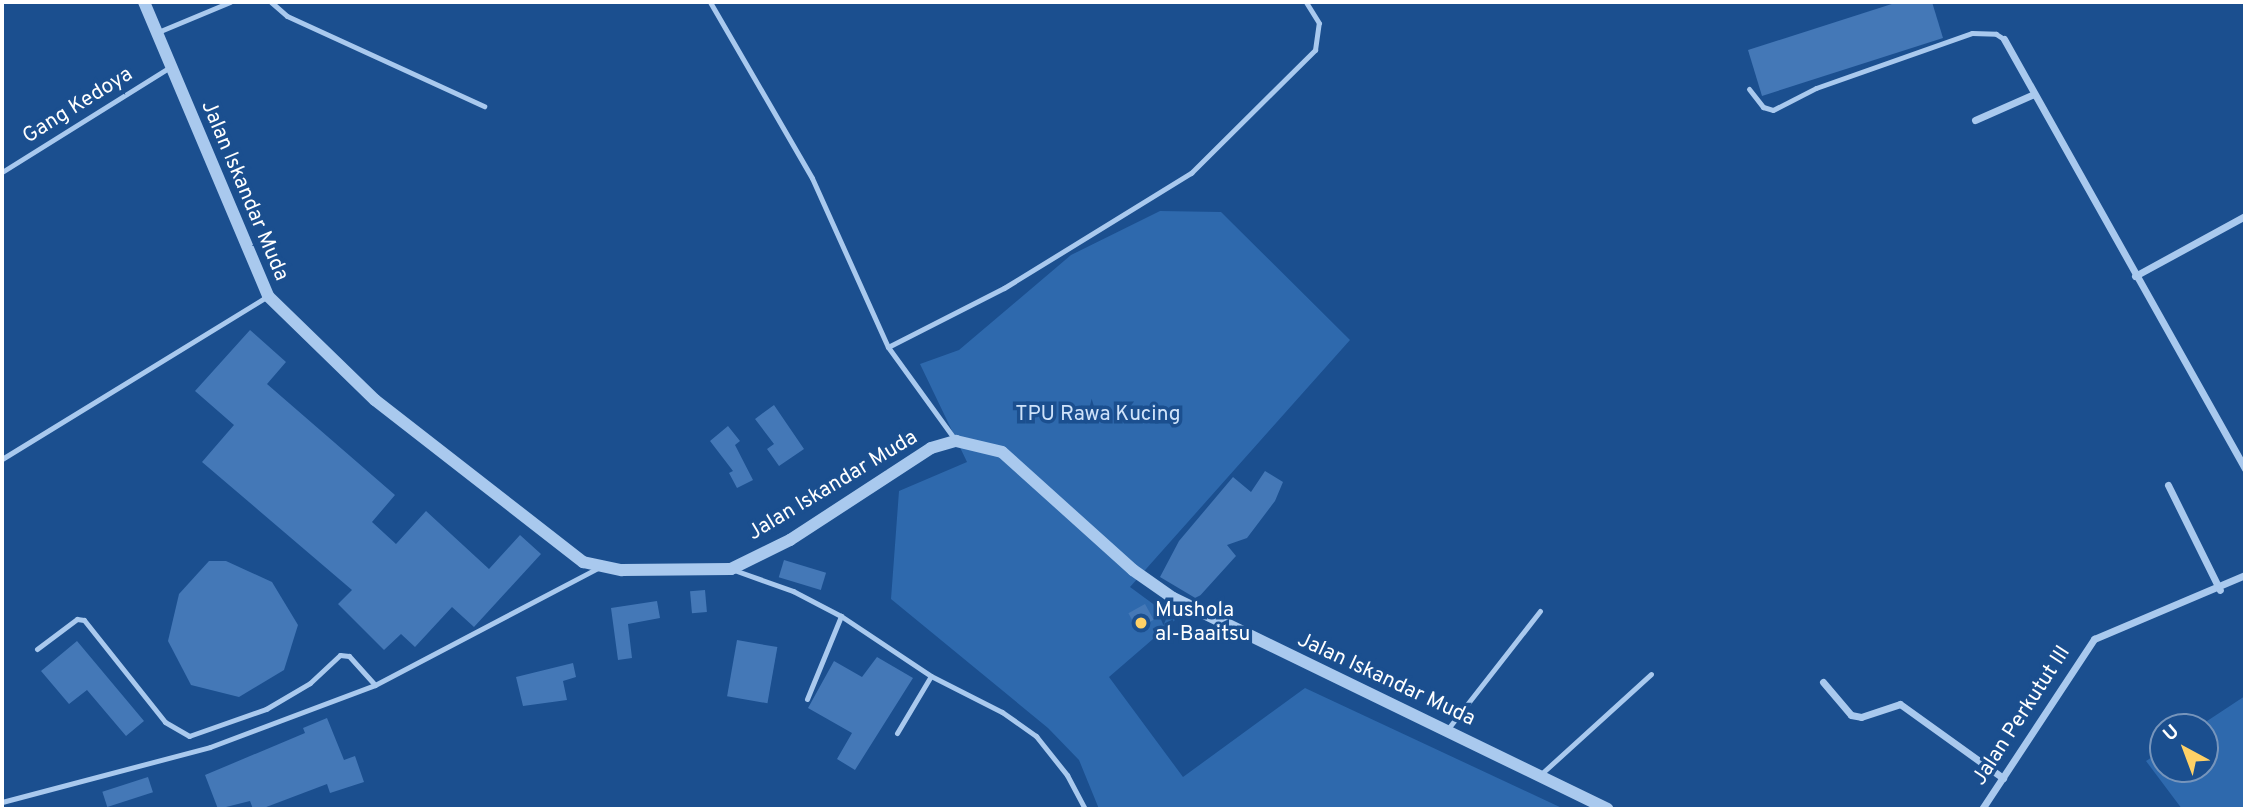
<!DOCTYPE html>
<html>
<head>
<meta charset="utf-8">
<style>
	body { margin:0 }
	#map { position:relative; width:2247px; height:811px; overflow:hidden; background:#1b4f8f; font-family:Overpass,sans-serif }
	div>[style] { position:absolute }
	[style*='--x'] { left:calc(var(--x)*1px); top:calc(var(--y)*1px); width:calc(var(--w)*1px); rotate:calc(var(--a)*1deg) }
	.green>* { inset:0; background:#2e69ad }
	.building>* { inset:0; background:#4478b7; transform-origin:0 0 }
	.service>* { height:5px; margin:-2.5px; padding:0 2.5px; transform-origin:2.5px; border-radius:2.5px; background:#a9c9ee }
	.minor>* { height:7px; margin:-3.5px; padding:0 3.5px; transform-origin:3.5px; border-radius:3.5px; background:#a9c9ee }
	.tertiary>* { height:12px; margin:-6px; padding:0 6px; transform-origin:6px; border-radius:6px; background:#a9c9ee }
	.dots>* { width:19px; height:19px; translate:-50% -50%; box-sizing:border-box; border:4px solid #1b4f8f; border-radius:50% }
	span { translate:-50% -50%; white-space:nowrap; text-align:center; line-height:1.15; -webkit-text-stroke:7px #1b4f8f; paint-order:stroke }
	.street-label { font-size:21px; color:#fff }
	.park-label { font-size:21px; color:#cfe3fa }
	.poi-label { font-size:21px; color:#fff }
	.left { translate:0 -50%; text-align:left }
	.frame { position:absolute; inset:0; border:4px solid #fff; pointer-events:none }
	.north { position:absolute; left:2149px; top:713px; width:70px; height:70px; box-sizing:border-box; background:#1b4f8f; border:2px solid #7695bc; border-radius:50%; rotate:319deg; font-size:19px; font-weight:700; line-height:28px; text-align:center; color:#fff }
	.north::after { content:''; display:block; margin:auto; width:24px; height:32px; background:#ffd166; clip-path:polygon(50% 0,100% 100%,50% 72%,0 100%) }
</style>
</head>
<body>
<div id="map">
	<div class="green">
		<div style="clip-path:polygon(1160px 211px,1221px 212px,1350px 340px,1130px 587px,1175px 620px,1109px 677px,1183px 777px,1305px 688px,1564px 809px,1099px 809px,1079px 760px,1048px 728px,891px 599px,899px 491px,967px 462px,920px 364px,959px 350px,1071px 255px)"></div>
		<div style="clip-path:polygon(2245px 696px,2245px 809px,2182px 809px,2146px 761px,2163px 750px,2163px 769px,2205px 769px,2205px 727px,2198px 727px)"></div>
	</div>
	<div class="building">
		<div style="clip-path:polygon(1898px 2px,1932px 2px,1943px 38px,1762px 96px,1748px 50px)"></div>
		<div style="clip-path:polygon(250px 330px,286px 362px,267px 384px,395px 495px,372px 522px,396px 544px,426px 511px,489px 569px,520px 535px,541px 554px,474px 627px,452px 607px,415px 647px,401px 634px,384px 650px,338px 604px,352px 590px,202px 462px,234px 425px,195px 391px)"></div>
		<div style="clip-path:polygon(774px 405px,804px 449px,779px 466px,767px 449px,774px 444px,755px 419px)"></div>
		<div style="clip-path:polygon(728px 426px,740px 441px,735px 445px,753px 480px,737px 488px,729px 473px,733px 471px,710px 441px)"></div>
		<div style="clip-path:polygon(1265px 471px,1283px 482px,1275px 501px,1247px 538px,1227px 545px,1236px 556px,1197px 599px,1160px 577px,1179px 541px,1233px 477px,1251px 492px)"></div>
		<div style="left:784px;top:560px;width:44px;height:18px;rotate:17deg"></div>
		<div style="clip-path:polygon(209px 561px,226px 561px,272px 582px,298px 625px,284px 670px,239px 697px,191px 685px,168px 641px,179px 594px)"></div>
		<div style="left:705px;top:590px;width:22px;height:15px;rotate:85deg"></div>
		<div style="clip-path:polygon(657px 601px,660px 618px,628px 624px,632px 658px,618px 660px,611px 608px)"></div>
		<div style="left:1145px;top:604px;width:18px;height:19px;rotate:61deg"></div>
		<div style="left:737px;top:640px;width:41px;height:57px;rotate:10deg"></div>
		<div style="clip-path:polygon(77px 641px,144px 721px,126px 736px,87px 690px,69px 704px,41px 671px)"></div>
		<div style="clip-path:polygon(877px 657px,913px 678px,855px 770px,837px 759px,852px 733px,808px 708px,834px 661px,862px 677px)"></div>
		<div style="clip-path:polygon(573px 663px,576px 677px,563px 681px,567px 700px,523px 706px,516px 677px)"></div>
		<div style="clip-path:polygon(327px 718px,344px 760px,355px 756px,364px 782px,330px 793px,327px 784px,261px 809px,253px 809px,250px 801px,218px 809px,205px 775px,305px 733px,303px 728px)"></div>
		<div style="left:148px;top:777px;width:16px;height:48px;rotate:72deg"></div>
	</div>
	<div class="service">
		<div style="--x:271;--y:2;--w:21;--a:41"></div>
		<div style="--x:287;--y:16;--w:217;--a:24.6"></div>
		<div style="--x:710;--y:2;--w:203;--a:59.9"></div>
		<div style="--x:812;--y:178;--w:185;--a:65.8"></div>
		<div style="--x:888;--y:347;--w:116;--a:54.1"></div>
		<div style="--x:158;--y:32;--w:78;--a:-22.6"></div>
		<div style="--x:1749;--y:89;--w:23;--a:52"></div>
		<div style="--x:1763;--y:107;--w:10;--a:17"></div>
		<div style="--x:1773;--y:110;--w:48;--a:-27.1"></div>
		<div style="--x:1816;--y:88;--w:165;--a:-19.4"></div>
		<div style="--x:1972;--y:33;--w:24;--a:2"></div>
		<div style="--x:1996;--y:34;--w:9;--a:32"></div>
		<div style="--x:2;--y:172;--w:198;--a:-32"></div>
		<div style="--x:888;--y:347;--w:130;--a:-27"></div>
		<div style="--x:1004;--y:288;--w:220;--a:-31.6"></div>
		<div style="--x:1191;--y:173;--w:175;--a:-44.8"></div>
		<div style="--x:1315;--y:50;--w:27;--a:-82"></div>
		<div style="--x:1319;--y:23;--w:25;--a:-122"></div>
		<div style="--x:2;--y:459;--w:312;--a:-31.5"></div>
		<div style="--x:734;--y:570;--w:63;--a:19.6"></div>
		<div style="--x:793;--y:591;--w:54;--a:27.5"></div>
		<div style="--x:841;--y:616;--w:108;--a:33.7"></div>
		<div style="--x:931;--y:676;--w:80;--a:26.9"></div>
		<div style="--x:1002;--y:712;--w:42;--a:35.2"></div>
		<div style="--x:1036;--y:736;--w:50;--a:51.5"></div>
		<div style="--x:1067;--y:775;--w:38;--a:62"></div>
		<div style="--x:37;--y:649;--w:50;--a:-36.9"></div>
		<div style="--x:77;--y:619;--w:7;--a:8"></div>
		<div style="--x:84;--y:620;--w:130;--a:51.5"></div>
		<div style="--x:165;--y:722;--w:28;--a:30"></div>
		<div style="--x:189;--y:736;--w:82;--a:-19.3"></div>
		<div style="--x:266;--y:709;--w:51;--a:-30.6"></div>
		<div style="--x:310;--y:683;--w:41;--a:-43"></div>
		<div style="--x:340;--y:655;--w:9;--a:6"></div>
		<div style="--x:349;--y:656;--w:39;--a:48"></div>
		<div style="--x:807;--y:699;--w:90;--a:-67.7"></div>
		<div style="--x:1447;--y:730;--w:151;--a:-52"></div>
		<div style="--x:897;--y:733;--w:66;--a:-59.2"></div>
		<div style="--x:1540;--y:775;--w:150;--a:-42.3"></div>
		<div style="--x:2;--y:802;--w:215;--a:-14.8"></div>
		<div style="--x:210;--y:747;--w:176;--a:-20.6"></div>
		<div style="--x:375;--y:685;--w:252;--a:-27.7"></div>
	</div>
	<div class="minor">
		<div style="--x:2004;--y:39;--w:493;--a:60.7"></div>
		<div style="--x:1975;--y:120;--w:64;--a:-23.8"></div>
		<div style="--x:2135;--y:276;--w:125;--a:-28.6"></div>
		<div style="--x:2168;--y:485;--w:117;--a:63.7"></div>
		<div style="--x:1823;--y:682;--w:43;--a:49.7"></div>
		<div style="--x:1851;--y:715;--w:10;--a:11"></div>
		<div style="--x:1861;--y:717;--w:41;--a:-18.4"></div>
		<div style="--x:1900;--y:704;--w:127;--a:35.7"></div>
		<div style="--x:1982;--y:809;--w:204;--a:-56.6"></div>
		<div style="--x:2094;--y:639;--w:164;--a:-23"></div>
	</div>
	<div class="tertiary">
		<div style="--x:144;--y:2;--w:319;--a:67.1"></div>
		<div style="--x:268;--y:296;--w:149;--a:44.2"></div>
		<div style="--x:375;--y:400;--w:264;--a:37.9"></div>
		<div style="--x:583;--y:562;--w:40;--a:12"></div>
		<div style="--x:622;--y:570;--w:109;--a:-0.5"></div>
		<div style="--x:731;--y:569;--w:66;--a:-26.2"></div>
		<div style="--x:790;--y:540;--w:168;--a:-33.1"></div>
		<div style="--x:931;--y:448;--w:26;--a:-16"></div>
		<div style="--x:956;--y:441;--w:47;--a:13.4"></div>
		<div style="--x:1002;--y:452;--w:176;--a:42"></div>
		<div style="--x:1133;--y:570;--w:49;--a:35"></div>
		<div style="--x:1173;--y:598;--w:483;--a:25.9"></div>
	</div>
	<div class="dots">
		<div style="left:1141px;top:623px;background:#ffd166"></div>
	</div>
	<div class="street-label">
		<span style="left:78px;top:106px;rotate:-32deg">Gang Kedoya</span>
		<span style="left:244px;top:191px;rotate:67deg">Jalan Iskandar Muda</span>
		<span style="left:833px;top:486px;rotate:-31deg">Jalan Iskandar Muda</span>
		<span style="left:1386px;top:680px;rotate:25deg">Jalan Iskandar Muda</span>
		<span style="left:2022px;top:716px;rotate:-57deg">Jalan Perkutut III</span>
	</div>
	<div class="park-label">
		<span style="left:1098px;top:415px">TPU Rawa Kucing</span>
	</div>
	<div class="poi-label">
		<span class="left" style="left:1155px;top:623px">Mushola<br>al-Baaitsu</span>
	</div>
	<div class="frame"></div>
	<div class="north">U</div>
</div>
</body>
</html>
